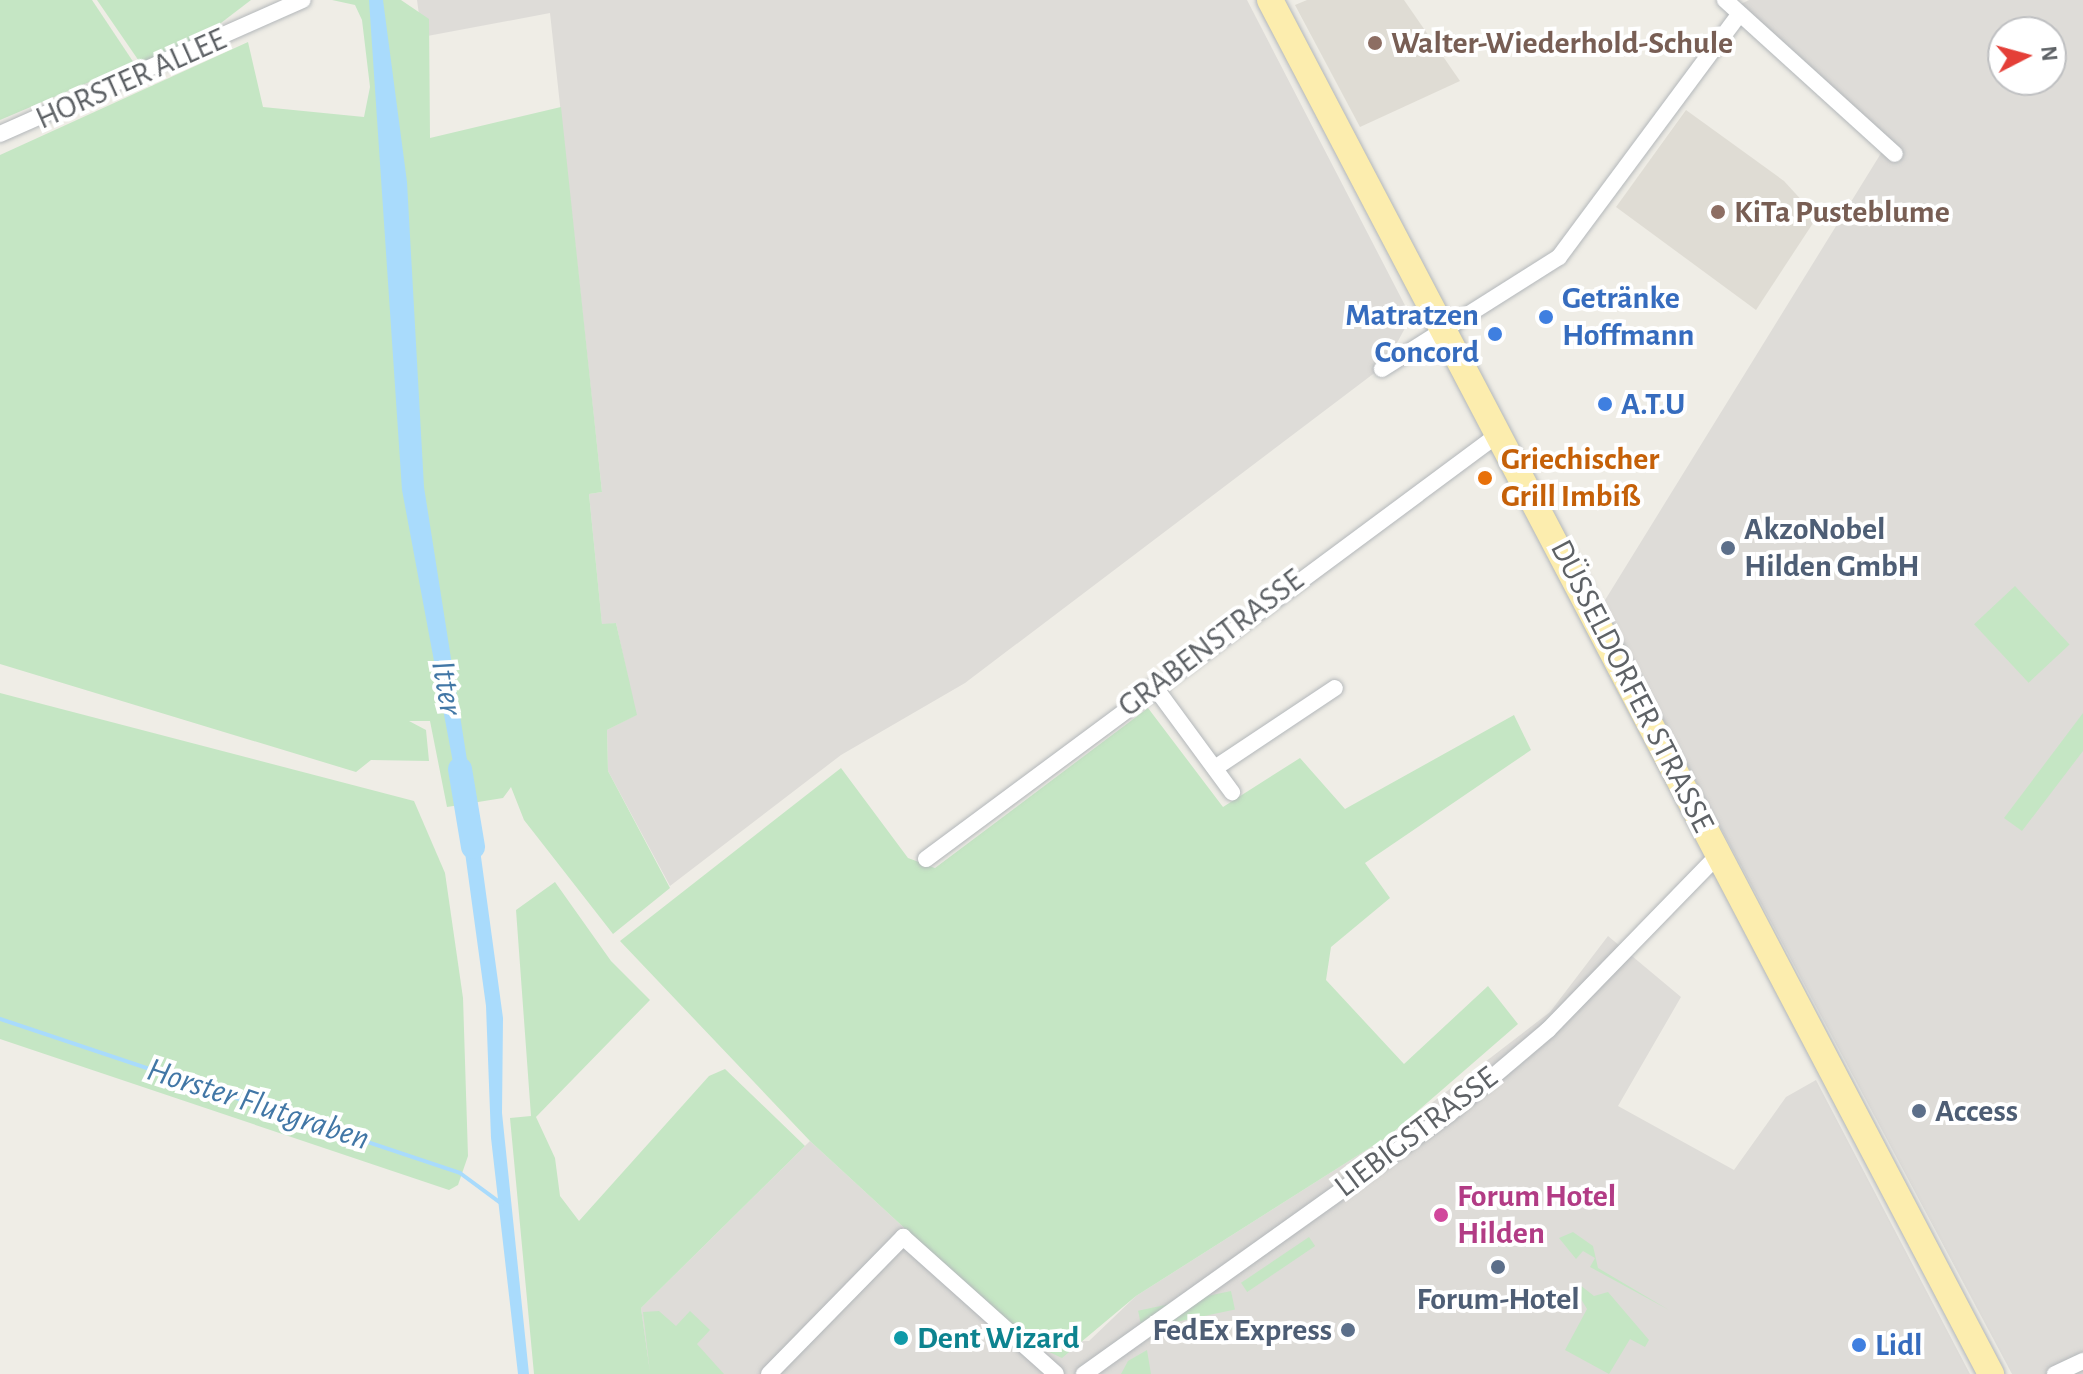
<!DOCTYPE html>
<html>
<head>
<meta charset="utf-8">
<style>
	body { margin:0 }
	#map { position:relative; width:2083px; height:1374px; overflow:hidden; background:#efede6; font-family:"Alegreya Sans",sans-serif }
	div>[style] { position:absolute }
	[style*='--x'] { left:calc(var(--x)*1px); top:calc(var(--y)*1px); width:calc(var(--w)*1px); rotate:calc(var(--a)*1deg) }
	.industrial>* { inset:0; background:#dedcd8 }
	.education>* { inset:0; background:#dfdcd4 }
	.green>* { inset:0; background:#c5e6c4; transform-origin:0 0 }
	.water>* { inset:0; background:#a9dbfc }
	.stream>* { height:4px; margin:-2px; padding:0 2px; transform-origin:2px; border-radius:2px; background:#a9dbfc }
	.river>* { height:24px; margin:-12px; padding:0 12px; transform-origin:12px; border-radius:12px; background:#a9dbfc }
	.roads { filter:drop-shadow(0 0 2px #b3b7ba) drop-shadow(0 0 2px #b3b7ba) }
	.street>* { height:16px; margin:-8px; padding:0 8px; transform-origin:8px; border-radius:8px; background:#fff }
	.primary>* { height:26px; margin:-13px; padding:0 13px; transform-origin:13px; border-radius:13px; background:#fcedae }
	.dots>* { width:22px; height:22px; translate:-50% -50%; box-sizing:border-box; border:4px solid #fff; border-radius:50% }
	span { translate:-50% -50%; white-space:nowrap; text-align:center; line-height:1.15; -webkit-text-stroke:8px #fff; paint-order:stroke }
	.education-label { font-size:32px; color:#785e54; font-weight:700 }
	.left { translate:0 -50%; text-align:left }
	.street-label { font-size:32px; color:#5e6266 }
	.shop-label { font-size:32px; color:#366cbe; font-weight:700 }
	.right { translate:-100% -50%; text-align:right }
	.food-label { font-size:32px; color:#c56008; font-weight:700 }
	.service-label { font-size:32px; color:#4e5e75; font-weight:700 }
	.hotel-label { font-size:32px; color:#b23c85; font-weight:700 }
	.culture-label { font-size:32px; color:#0d838f; font-weight:700 }
	.water-label { font-size:34px; color:#4277a6; font-style:italic }
	.north { position:absolute; left:1987px; top:16px; width:80px; height:80px; box-sizing:border-box; background:#fff; border:2px solid #bfc0c2; border-radius:50%; rotate:84deg; font-size:22px; font-weight:700; line-height:32px; text-align:center; color:#5e6266 }
	.north::after { content:''; display:block; margin:auto; width:28px; height:36px; background:#e43f38; clip-path:polygon(50% 0,100% 100%,50% 72%,0 100%) }
</style>
</head>
<body>
<div id="map">
	<div class="industrial">
		<div style="clip-path:polygon(417px 0,1247px 0,1411px 317px,1385px 365px,965px 683px,841px 755px,670px 886px,608px 771px,607px 730px,636px 715px,616px 623px,602px 625px,589px 494px,602px 492px,550px 13px,422px 37px)"></div>
		<div style="clip-path:polygon(evenodd,1749px 0,2083px 0,2083px 1374px,2012px 1374px,1602px 605px,1883px 150px,1733px 8px,1749px 0,2003px 32px,2051px 32px,2051px 80px,2003px 80px,2003px 32px)"></div>
		<div style="clip-path:polygon(1608px 936px,1681px 997px,1618px 1106px,1734px 1170px,1786px 1097px,1816px 1080px,1970px 1374px,650px 1374px,641px 1308px,810px 1141px,1028px 1342px,1089px 1341px,1136px 1296px,1390px 1135px,1550px 1012px)"></div>
	</div>
	<div class="education">
		<div style="clip-path:polygon(1307px 0,1404px 0,1460px 81px,1360px 127px,1295px 5px)"></div>
		<div style="clip-path:polygon(1686px 110px,1784px 181px,1817px 217px,1756px 310px,1616px 207px)"></div>
	</div>
	<div class="green">
		<div style="clip-path:polygon(0 0,92px 0,134px 63px,0 120px)"></div>
		<div style="clip-path:polygon(97px 0,251px 0,200px 39px,141px 64px)"></div>
		<div style="clip-path:polygon(332px 0,401px 0,429px 19px,430px 138px,561px 107px,602px 492px,589px 494px,602px 624px,616px 623px,637px 715px,607px 730px,608px 771px,670px 888px,613px 934px,524px 820px,511px 787px,503px 798px,447px 807px,430px 721px,409px 721px,426px 730px,429px 761px,371px 760px,356px 772px,0 664px,0 155px,248px 42px,263px 107px,364px 117px,370px 87px,362px 20px,355px 5px)"></div>
		<div style="left:2015px;top:586px;width:80px;height:56px;rotate:47deg"></div>
		<div style="clip-path:polygon(0 693px,414px 801px,445px 873px,463px 998px,468px 1156px,458px 1185px,449px 1190px,0 1039px)"></div>
		<div style="clip-path:polygon(1148px 708px,1223px 807px,1300px 758px,1345px 809px,1514px 715px,1531px 750px,1365px 863px,1390px 898px,1331px 947px,1326px 980px,1404px 1064px,1488px 986px,1518px 1024px,1390px 1135px,1136px 1296px,1062px 1358px,1028px 1342px,810px 1141px,620px 941px,841px 768px,908px 858px,935px 868px)"></div>
		<div style="clip-path:polygon(2083px 713px,2083px 751px,2022px 831px,2004px 818px)"></div>
		<div style="clip-path:polygon(555px 882px,611px 961px,650px 1000px,536px 1117px,555px 1158px,560px 1196px,579px 1221px,709px 1076px,725px 1069px,805px 1146px,641px 1308px,650px 1372px,643px 1312px,659px 1311px,676px 1326px,690px 1311px,710px 1330px,697px 1344px,724px 1374px,534px 1374px,510px 1118px,531px 1116px,516px 910px)"></div>
		<div style="clip-path:polygon(1573px 1232px,1593px 1246px,1598px 1268px,1669px 1310px,1590px 1267px,1595px 1258px,1583px 1251px,1576px 1259px,1559px 1238px)"></div>
		<div style="left:1309px;top:1237px;width:11px;height:82px;rotate:56deg"></div>
		<div style="clip-path:polygon(1580px 1285px,1594px 1296px,1608px 1292px,1649px 1340px,1645px 1347px,1630px 1339px,1609px 1374px,1565px 1350px,1587px 1309px,1573px 1286px)"></div>
		<div style="left:1231px;top:1291px;width:19px;height:95px;rotate:78deg"></div>
		<div style="clip-path:polygon(1147px 1350px,1151px 1374px,1121px 1374px,1128px 1361px)"></div>
	</div>
	<div class="water">
		<div style="clip-path:polygon(369px 0,383px 0,407px 182px,424px 487px,473px 798px,460px 800px,402px 490px)"></div>
		<div style="clip-path:polygon(475px 813px,503px 1018px,502px 1113px,529px 1374px,518px 1374px,491px 1138px,486px 1006px,460px 816px)"></div>
	</div>
	<div class="stream">
		<div style="--x:0;--y:1019;--w:485;--a:18.5"></div>
		<div style="--x:460;--y:1173;--w:52;--a:36.4"></div>
	</div>
	<div class="river">
		<div style="--x:460;--y:769;--w:79;--a:80.5"></div>
	</div>
	<div class="roads">
		<div class="street">
			<div style="--x:1725;--y:0;--w:229;--a:42.2"></div>
			<div style="--x:0;--y:134;--w:331;--a:-23.9"></div>
			<div style="--x:1382;--y:369;--w:209;--a:-32.3"></div>
			<div style="--x:1559;--y:257;--w:300;--a:-53.4"></div>
			<div style="--x:1154;--y:686;--w:132;--a:53.7"></div>
			<div style="--x:1215;--y:768;--w:144;--a:-33.7"></div>
			<div style="--x:926;--y:859;--w:715;--a:-36.58"></div>
			<div style="--x:769;--y:1374;--w:192;--a:-45.6"></div>
			<div style="--x:903;--y:1237;--w:205;--a:41.8"></div>
			<div style="--x:1084;--y:1374;--w:450;--a:-35.5"></div>
			<div style="--x:1450;--y:1113;--w:128;--a:-40.3"></div>
			<div style="--x:1548;--y:1030;--w:244;--a:-45.8"></div>
			<div style="--x:2055;--y:1374;--w:31;--a:-25"></div>
		</div>
		<div class="primary">
			<div style="--x:1270;--y:0;--w:1552;--a:62.31"></div>
		</div>
	</div>
	<div class="dots">
		<div style="left:1375px;top:43px;background:#8d6e63"></div>
		<div style="left:1718px;top:212px;background:#8d6e63"></div>
		<div style="left:1546px;top:317px;background:#3f7fe0"></div>
		<div style="left:1495px;top:334px;background:#3f7fe0"></div>
		<div style="left:1605px;top:404px;background:#3f7fe0"></div>
		<div style="left:1485px;top:478px;background:#e8710a"></div>
		<div style="left:1728px;top:548px;background:#5c6f8a"></div>
		<div style="left:1919px;top:1111px;background:#5c6f8a"></div>
		<div style="left:1441px;top:1215px;background:#d1479c"></div>
		<div style="left:1498px;top:1267px;background:#5c6f8a"></div>
		<div style="left:1348px;top:1330px;background:#5c6f8a"></div>
		<div style="left:901px;top:1338px;background:#0f9aa8"></div>
		<div style="left:1859px;top:1345px;background:#3f7fe0"></div>
	</div>
	<div class="education-label">
		<span class="left" style="left:1391px;top:43px">Walter-Wiederhold-Schule</span>
		<span class="left" style="left:1734px;top:212px">KiTa Pusteblume</span>
	</div>
	<div class="street-label">
		<span style="left:131px;top:79px;rotate:-24deg">HORSTER ALLEE</span>
		<span style="left:1211px;top:643px;rotate:-37deg">GRABENSTRASSE</span>
		<span style="left:1632px;top:686px;rotate:63deg">DÜSSELDORFER STRASSE</span>
		<span style="left:1416px;top:1132px;rotate:-37deg">LIEBIGSTRASSE</span>
	</div>
	<div class="shop-label">
		<span class="left" style="left:1562px;top:317px">Getränke<br>Hoffmann</span>
		<span class="right" style="left:1479px;top:334px">Matratzen<br>Concord</span>
		<span class="left" style="left:1621px;top:404px">A.T.U</span>
		<span class="left" style="left:1875px;top:1345px">Lidl</span>
	</div>
	<div class="food-label">
		<span class="left" style="left:1501px;top:478px">Griechischer<br>Grill Imbiß</span>
	</div>
	<div class="service-label">
		<span class="left" style="left:1744px;top:548px">AkzoNobel<br>Hilden GmbH</span>
		<span class="left" style="left:1935px;top:1111px">Access</span>
		<span style="left:1498px;top:1299px">Forum-Hotel</span>
		<span class="right" style="left:1332px;top:1330px">FedEx Express</span>
	</div>
	<div class="hotel-label">
		<span class="left" style="left:1457px;top:1215px">Forum Hotel<br>Hilden</span>
	</div>
	<div class="culture-label">
		<span class="left" style="left:917px;top:1338px">Dent Wizard</span>
	</div>
	<div class="water-label">
		<span style="left:446px;top:688px;rotate:80deg">Itter</span>
		<span style="left:258px;top:1105px;rotate:18deg">Horster Flutgraben</span>
	</div>
	<div class="north">N</div>
</div>
</body>
</html>
